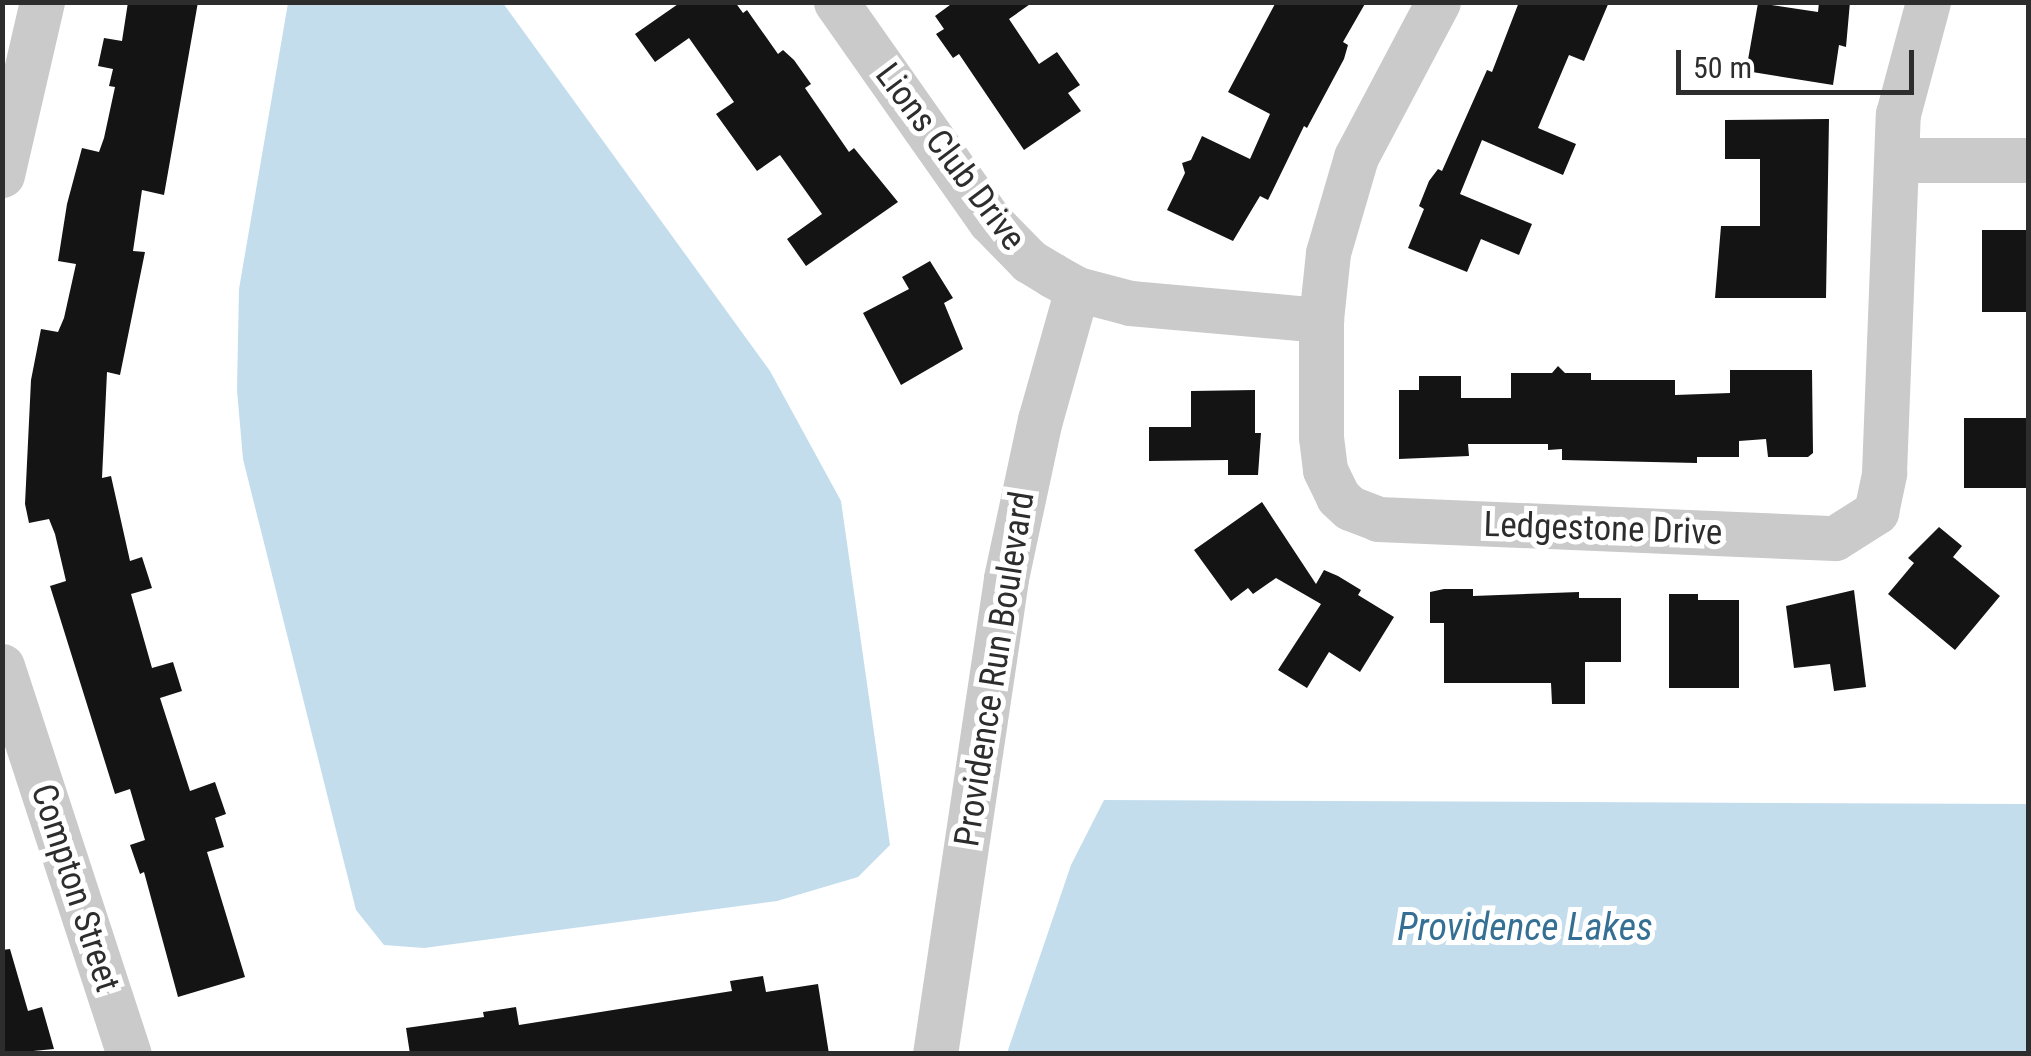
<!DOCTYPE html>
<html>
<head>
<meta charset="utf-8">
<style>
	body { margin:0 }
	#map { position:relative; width:2031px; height:1056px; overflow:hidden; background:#fff; font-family:"Roboto Condensed",sans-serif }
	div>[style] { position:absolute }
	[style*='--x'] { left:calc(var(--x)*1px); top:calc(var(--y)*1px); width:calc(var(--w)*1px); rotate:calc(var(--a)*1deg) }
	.water>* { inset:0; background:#c3dded }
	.building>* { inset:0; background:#141414; transform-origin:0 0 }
	.minor>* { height:45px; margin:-22.5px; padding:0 22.5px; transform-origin:22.5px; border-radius:22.5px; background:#cacaca }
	span { translate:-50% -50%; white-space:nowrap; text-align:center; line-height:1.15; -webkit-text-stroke:10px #fff; paint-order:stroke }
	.street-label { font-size:35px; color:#2d2d2d }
	.water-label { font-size:38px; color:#356f94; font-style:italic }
	.frame { position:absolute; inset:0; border:5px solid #2d2d2d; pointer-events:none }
	.scale { position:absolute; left:1676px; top:50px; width:238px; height:45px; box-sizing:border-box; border:5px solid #2d2d2d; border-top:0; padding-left:12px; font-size:30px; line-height:35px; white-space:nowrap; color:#2d2d2d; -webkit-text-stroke:8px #fff; paint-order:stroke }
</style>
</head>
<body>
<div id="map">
	<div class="water">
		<div style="clip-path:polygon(288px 3px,503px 3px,770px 371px,841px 501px,890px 845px,858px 877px,777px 901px,424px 948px,384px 945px,356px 910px,243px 459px,237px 390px,239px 289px)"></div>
		<div style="clip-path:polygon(1104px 800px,2028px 804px,2028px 1053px,1007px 1053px,1071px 865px)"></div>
	</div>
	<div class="building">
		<div style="clip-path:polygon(128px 2px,198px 2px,164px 195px,142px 190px,133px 251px,145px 252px,120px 375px,107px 372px,102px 478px,111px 476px,130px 561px,142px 557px,152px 588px,131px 594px,152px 668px,173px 662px,182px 691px,160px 698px,190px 791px,215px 782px,226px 814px,215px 818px,224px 847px,207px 852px,245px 977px,178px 997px,144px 872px,140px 874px,130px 845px,145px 840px,130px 789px,115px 794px,50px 586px,66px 581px,55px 534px,49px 519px,29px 523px,25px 504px,31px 380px,41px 329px,58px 332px,64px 318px,76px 264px,58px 261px,67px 204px,82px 148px,99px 152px,104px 138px,115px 87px,109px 86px,113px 69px,98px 66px,104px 38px,122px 41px)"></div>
		<div style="clip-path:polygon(681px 2px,735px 2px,743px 13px,747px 10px,778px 54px,783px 50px,794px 60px,811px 84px,805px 88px,849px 152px,854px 148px,898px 202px,806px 266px,787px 239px,822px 214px,780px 155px,757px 171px,716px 114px,734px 102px,689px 38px,655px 62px,635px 34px)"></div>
		<div style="clip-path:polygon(954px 2px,1033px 2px,1009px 19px,1039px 64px,1057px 52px,1080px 85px,1068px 93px,1081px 111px,1024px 150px,959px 54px,953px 58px,936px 34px,944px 29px,935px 16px)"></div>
		<div style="clip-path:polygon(1276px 2px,1366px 2px,1343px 42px,1348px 45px,1344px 59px,1307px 128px,1304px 126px,1268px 200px,1260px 196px,1233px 241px,1167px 210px,1185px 173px,1182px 163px,1191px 160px,1202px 136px,1250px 159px,1270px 114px,1228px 92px)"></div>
		<div style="clip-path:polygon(1519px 2px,1609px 2px,1584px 61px,1569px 55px,1538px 128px,1576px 144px,1563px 175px,1482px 140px,1460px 194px,1532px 224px,1519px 255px,1481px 239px,1467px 272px,1408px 248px,1424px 209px,1419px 206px,1429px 181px,1438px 169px,1442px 171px,1487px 70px,1492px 72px)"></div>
		<div style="clip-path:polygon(1819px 2px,1850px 2px,1846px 47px,1839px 45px,1833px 85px,1746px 71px,1758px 3px,1818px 12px)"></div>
		<div style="clip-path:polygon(1829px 119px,1826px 298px,1715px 298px,1721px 226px,1760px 226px,1760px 159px,1725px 159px,1725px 120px)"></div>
		<div style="left:1982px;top:230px;width:46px;height:82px"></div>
		<div style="clip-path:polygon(930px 261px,953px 298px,944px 303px,963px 349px,901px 385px,863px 313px,909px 289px,902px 277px)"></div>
		<div style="clip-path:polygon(1558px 366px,1565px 373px,1591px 373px,1591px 380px,1675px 380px,1675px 395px,1730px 393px,1730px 370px,1812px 370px,1813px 453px,1808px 457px,1768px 457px,1766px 439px,1739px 441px,1739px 457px,1697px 457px,1697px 463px,1562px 460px,1562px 449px,1548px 450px,1548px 444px,1468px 444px,1469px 456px,1399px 459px,1399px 390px,1419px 390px,1419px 376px,1461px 376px,1461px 398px,1511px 398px,1511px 373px,1552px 373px)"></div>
		<div style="clip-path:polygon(1255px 390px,1255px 433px,1261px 433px,1258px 475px,1228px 475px,1228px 460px,1149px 461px,1149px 427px,1191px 427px,1191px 391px)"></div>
		<div style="left:1964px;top:418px;width:64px;height:70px"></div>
		<div style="clip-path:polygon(1262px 502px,1316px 584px,1324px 570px,1338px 576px,1361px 590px,1358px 595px,1394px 617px,1360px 672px,1329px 652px,1307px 688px,1278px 670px,1321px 604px,1276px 578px,1253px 594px,1248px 588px,1231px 601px,1194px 550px)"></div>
		<div style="clip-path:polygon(1939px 527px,1962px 546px,1953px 557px,2000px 596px,1955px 650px,1888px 594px,1914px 563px,1908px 558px)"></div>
		<div style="clip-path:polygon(1444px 589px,1473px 589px,1473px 596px,1579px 592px,1579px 598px,1621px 598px,1621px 662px,1585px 662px,1585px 704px,1552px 704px,1551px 683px,1444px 683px,1444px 623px,1430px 623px,1430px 592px)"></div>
		<div style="clip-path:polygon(1854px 590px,1866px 687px,1834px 691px,1830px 664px,1794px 668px,1786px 606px)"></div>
		<div style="clip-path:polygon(1669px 594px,1698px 594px,1698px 600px,1739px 600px,1739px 688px,1669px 688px)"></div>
		<div style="clip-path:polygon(10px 949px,28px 1011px,42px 1007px,54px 1049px,2px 1054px,2px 950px)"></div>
		<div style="clip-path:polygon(763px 976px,766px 992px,818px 984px,829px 1054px,410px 1054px,406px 1028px,484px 1017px,483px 1012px,516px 1007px,519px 1025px,732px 991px,730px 981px)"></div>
	</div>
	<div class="minor">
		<div style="--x:836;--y:2;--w:268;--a:54.9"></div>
		<div style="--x:990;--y:221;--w:56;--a:45.7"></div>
		<div style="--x:1029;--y:261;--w:27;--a:31"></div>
		<div style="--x:1052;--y:275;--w:29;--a:29"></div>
		<div style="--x:1077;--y:289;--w:55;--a:14.8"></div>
		<div style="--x:1130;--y:303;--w:192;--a:5.1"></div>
		<div style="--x:1438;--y:2;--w:175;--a:117.9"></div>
		<div style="--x:1356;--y:157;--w:100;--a:106.3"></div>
		<div style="--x:1328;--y:253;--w:67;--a:96"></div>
		<div style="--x:1321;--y:320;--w:117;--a:90"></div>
		<div style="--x:1321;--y:437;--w:33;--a:83"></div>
		<div style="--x:1325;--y:470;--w:30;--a:64"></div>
		<div style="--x:1338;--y:497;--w:16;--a:43"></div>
		<div style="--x:1350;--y:508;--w:30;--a:21"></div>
		<div style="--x:1378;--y:519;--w:457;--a:2.4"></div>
		<div style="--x:1835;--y:538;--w:49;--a:-32.4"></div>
		<div style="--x:1876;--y:512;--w:40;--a:-78"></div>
		<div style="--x:1884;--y:473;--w:359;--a:-87.8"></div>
		<div style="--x:1898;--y:114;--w:116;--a:-75"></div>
		<div style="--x:1899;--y:160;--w:129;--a:0"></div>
		<div style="--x:2;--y:175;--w:178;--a:-77"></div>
		<div style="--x:2;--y:666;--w:408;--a:71.9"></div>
		<div style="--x:935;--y:1054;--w:481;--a:-81.5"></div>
		<div style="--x:1006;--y:578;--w:162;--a:-77.9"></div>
		<div style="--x:1040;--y:420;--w:136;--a:-74.2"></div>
	</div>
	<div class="street-label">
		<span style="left:950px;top:157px;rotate:53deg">Lions Club Drive</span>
		<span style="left:1603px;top:529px;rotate:2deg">Ledgestone Drive</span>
		<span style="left:995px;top:669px;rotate:-81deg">Providence Run Boulevard</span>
		<span style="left:75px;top:888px;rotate:72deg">Compton Street</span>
	</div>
	<div class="water-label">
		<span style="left:1525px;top:928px">Providence Lakes</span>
	</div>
	<div class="frame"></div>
	<div class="scale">50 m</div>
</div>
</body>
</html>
